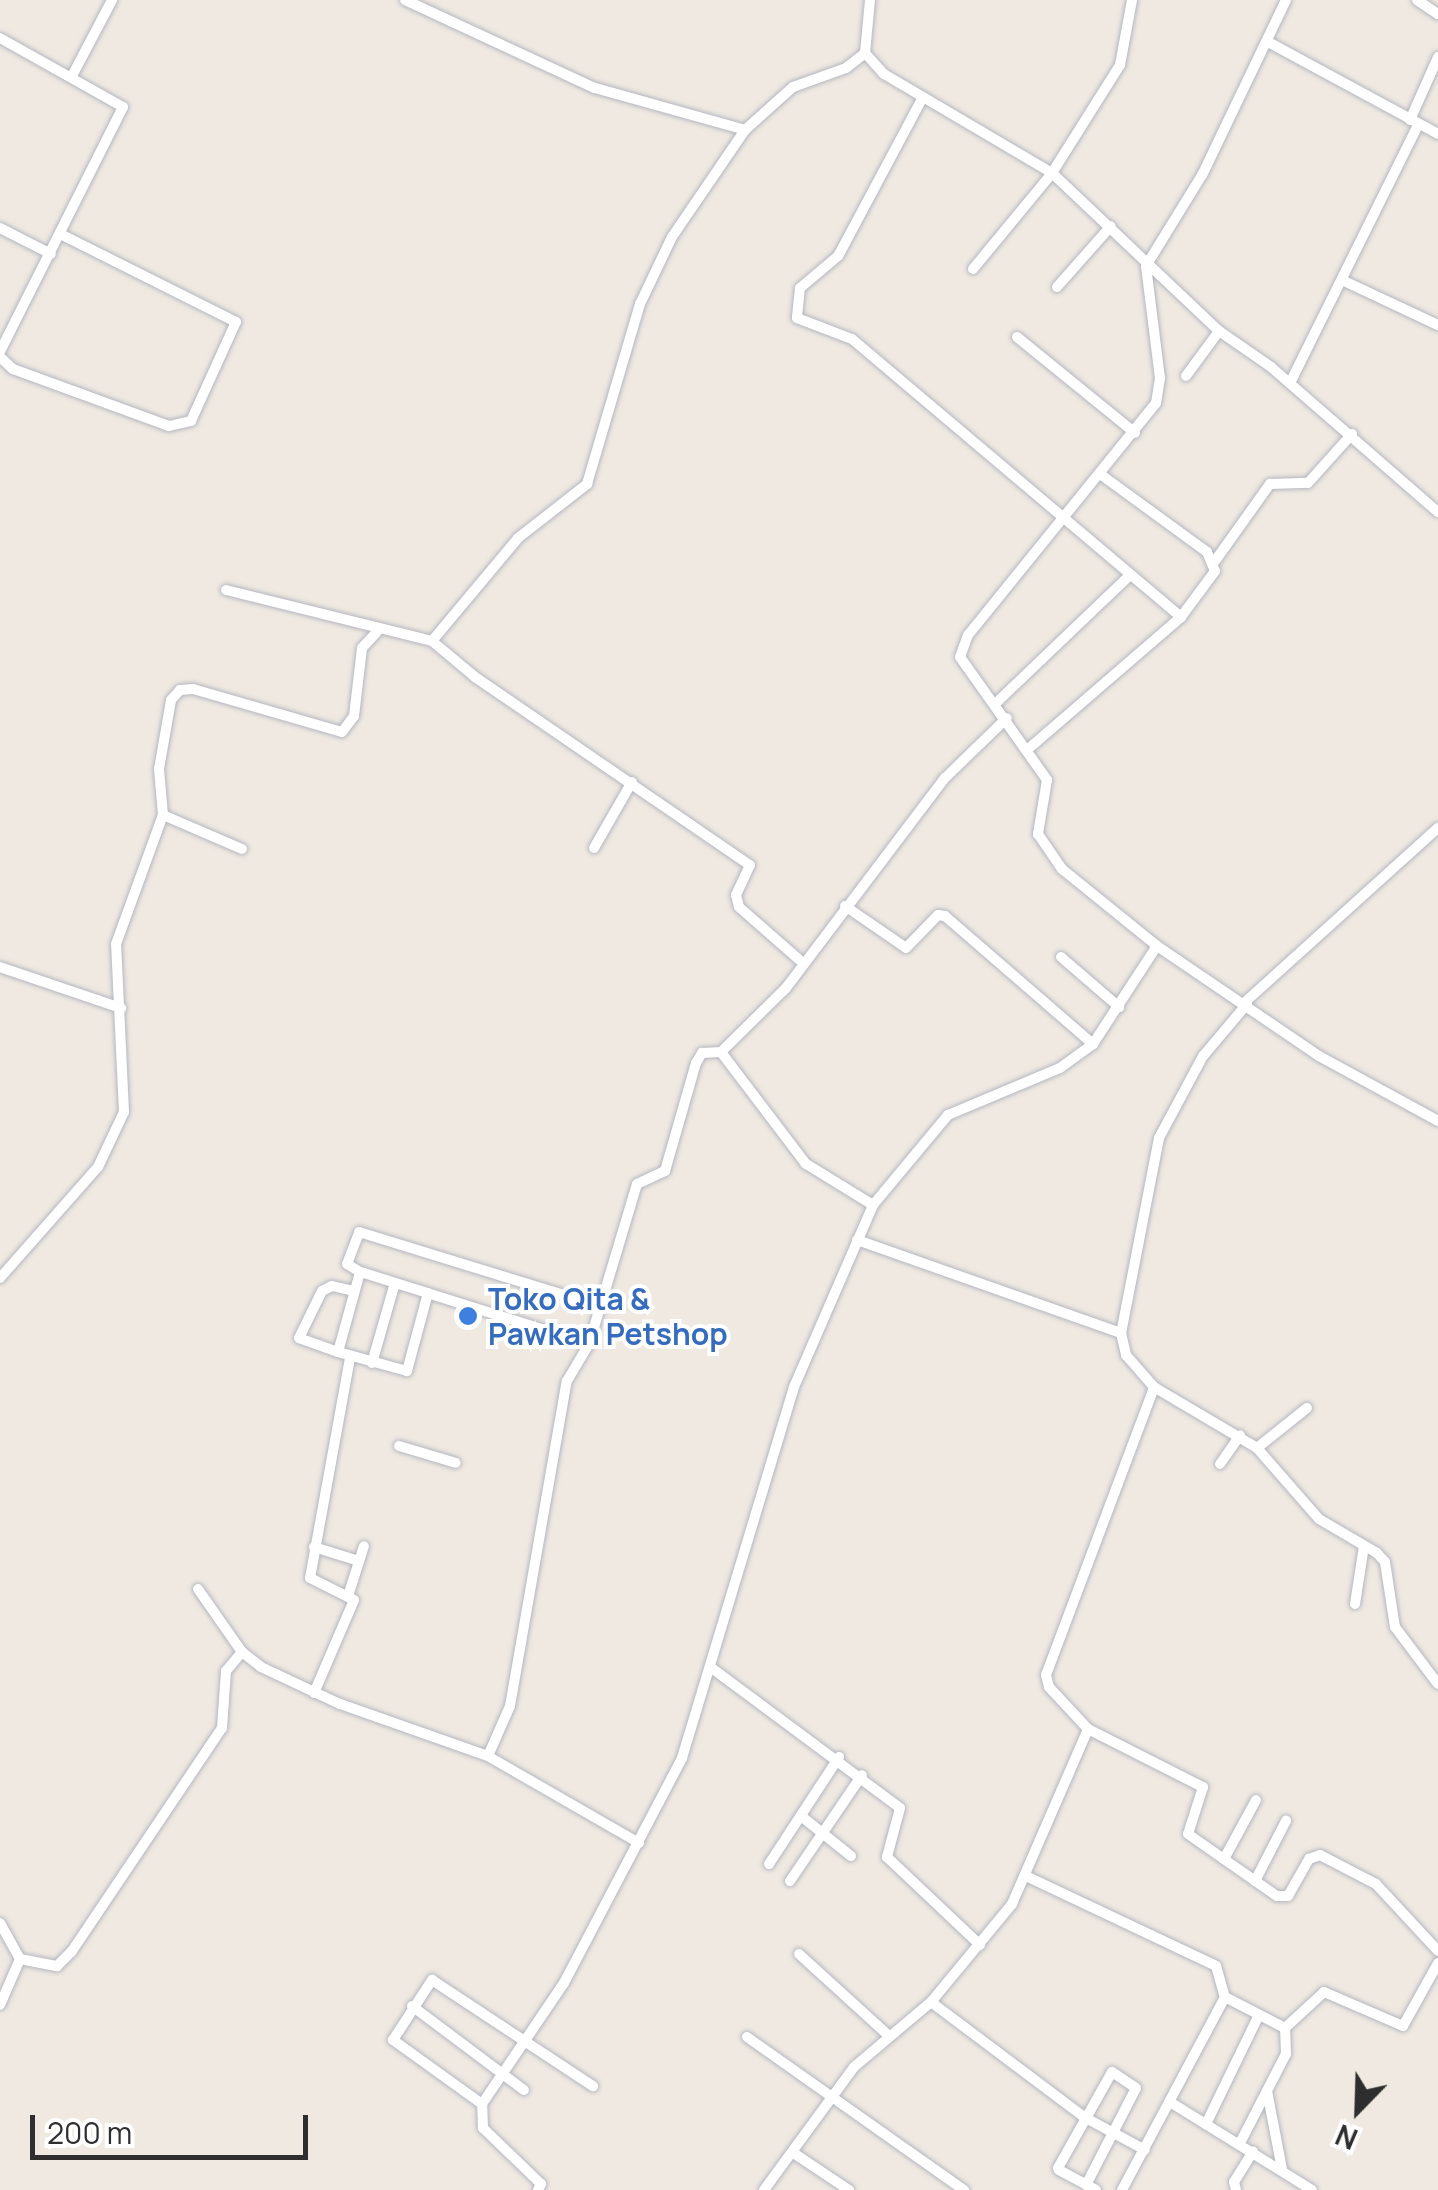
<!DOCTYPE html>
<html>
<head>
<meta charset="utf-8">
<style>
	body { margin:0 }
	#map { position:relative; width:1438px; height:2190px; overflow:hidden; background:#efe9e1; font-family:Manrope,sans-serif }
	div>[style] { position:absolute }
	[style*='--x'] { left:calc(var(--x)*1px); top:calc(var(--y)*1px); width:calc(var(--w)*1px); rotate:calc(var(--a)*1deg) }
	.roads { filter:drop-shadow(0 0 2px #b4b7c1) drop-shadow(0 0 2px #b4b7c1) }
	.minor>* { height:10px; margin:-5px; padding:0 5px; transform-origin:5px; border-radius:5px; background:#fff }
	.dots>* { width:28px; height:28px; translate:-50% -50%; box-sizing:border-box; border:5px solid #fff; border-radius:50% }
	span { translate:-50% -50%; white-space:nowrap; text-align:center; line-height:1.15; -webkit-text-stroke:8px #fff; paint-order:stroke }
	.shop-label { font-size:30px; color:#366cbe; font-weight:700 }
	.left { translate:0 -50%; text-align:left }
	.north { position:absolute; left:1308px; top:2060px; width:100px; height:100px; -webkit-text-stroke:8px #fff; paint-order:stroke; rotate:203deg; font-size:28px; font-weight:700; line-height:40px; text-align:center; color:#2e2e2e }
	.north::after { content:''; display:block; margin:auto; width:35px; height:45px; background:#2e2e2e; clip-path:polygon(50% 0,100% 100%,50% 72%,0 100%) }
	.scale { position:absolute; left:30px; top:2115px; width:278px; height:45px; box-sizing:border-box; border:5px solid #2e2e2e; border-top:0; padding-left:12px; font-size:30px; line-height:35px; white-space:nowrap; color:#2e2e2e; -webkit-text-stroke:8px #fff; paint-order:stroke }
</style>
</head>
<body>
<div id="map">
	<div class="roads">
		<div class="minor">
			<div style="--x:405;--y:0;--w:209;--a:24.9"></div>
			<div style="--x:595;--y:88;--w:156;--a:15.6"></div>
			<div style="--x:870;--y:0;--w:53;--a:95.4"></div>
			<div style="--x:865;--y:53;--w:28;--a:48"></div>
			<div style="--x:884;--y:74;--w:195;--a:30.5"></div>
			<div style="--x:1052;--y:173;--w:230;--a:43.4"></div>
			<div style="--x:1219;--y:331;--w:63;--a:34.7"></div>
			<div style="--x:1271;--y:367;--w:221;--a:41"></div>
			<div style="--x:1286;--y:0;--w:194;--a:115.6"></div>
			<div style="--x:1202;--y:175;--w:107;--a:121.6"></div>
			<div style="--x:1146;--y:266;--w:113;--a:82.9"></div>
			<div style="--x:1160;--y:378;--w:25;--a:99"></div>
			<div style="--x:1156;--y:403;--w:299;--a:129"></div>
			<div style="--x:968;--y:635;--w:23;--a:110"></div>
			<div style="--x:960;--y:657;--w:151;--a:54.7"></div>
			<div style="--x:1047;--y:780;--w:55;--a:99.5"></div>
			<div style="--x:1038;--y:834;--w:42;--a:55.6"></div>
			<div style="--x:1062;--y:869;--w:122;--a:39"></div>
			<div style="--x:1157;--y:946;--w:196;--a:34.2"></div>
			<div style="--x:1319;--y:1056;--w:136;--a:28.6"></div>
			<div style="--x:1417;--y:0;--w:25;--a:34"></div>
			<div style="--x:0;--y:38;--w:141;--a:29.3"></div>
			<div style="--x:123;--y:107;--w:274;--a:116.7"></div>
			<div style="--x:1270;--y:43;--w:191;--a:28.4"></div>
			<div style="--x:72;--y:76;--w:86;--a:-62.2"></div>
			<div style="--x:923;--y:97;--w:180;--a:118.1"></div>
			<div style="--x:838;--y:256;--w:50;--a:139.9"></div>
			<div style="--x:800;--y:288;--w:30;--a:96"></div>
			<div style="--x:797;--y:318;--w:59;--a:20.9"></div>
			<div style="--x:852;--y:339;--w:431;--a:40.2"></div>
			<div style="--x:1410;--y:120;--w:69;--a:-66"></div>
			<div style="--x:0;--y:228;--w:57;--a:27"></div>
			<div style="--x:973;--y:269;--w:124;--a:-50.5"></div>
			<div style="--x:1052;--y:173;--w:128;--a:-57.8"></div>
			<div style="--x:1120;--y:65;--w:66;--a:-79.5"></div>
			<div style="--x:1344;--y:281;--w:104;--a:25.1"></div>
			<div style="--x:1057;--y:287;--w:81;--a:-48.5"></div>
			<div style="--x:1017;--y:337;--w:152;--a:39.1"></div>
			<div style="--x:0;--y:357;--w:18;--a:43"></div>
			<div style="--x:13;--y:369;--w:166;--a:20.1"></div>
			<div style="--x:169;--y:426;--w:23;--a:-13"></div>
			<div style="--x:191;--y:421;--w:109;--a:-65.6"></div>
			<div style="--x:236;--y:322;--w:197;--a:-153.4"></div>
			<div style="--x:1186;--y:376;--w:56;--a:-53.7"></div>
			<div style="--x:1290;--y:383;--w:288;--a:-63.6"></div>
			<div style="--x:1215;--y:561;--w:95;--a:-54.5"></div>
			<div style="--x:1270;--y:484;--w:38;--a:-2"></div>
			<div style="--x:1308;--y:483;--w:66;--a:-48.1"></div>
			<div style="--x:226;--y:590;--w:212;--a:13.9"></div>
			<div style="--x:432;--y:641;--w:56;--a:39.9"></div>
			<div style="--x:475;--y:677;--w:333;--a:34.4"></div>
			<div style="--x:750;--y:865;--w:33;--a:115"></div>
			<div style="--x:736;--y:895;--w:12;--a:76"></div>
			<div style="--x:739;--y:907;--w:85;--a:41.2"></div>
			<div style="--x:432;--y:641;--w:134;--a:-50.1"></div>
			<div style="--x:518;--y:538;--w:88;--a:-38"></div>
			<div style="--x:587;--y:484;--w:188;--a:-73.6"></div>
			<div style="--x:640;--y:304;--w:74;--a:-64.5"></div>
			<div style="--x:672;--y:237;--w:130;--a:-55.7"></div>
			<div style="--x:745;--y:130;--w:64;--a:-41.9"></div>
			<div style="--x:793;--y:87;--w:56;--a:-19.7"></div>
			<div style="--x:846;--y:68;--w:24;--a:-38"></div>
			<div style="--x:995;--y:704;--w:187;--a:-43.7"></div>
			<div style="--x:1027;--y:750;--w:203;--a:-40.8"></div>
			<div style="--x:1181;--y:617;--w:57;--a:-53.5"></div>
			<div style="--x:1215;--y:571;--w:21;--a:-113"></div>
			<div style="--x:1207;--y:552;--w:132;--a:-143.9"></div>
			<div style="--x:163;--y:815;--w:86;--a:23.3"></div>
			<div style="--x:594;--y:848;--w:76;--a:-60.1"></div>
			<div style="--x:845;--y:906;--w:74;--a:34.5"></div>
			<div style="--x:906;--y:948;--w:46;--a:-45.9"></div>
			<div style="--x:938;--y:915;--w:7;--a:8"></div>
			<div style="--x:945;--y:916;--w:196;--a:40.9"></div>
			<div style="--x:1061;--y:957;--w:77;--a:40.8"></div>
			<div style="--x:0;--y:967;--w:128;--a:18.7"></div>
			<div style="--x:1244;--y:1003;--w:261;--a:-42.1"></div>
			<div style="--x:1247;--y:1004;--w:68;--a:130.2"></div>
			<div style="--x:1203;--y:1056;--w:93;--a:118.2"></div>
			<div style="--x:1159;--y:1138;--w:199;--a:101"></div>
			<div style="--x:1121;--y:1333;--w:23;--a:77"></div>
			<div style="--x:1126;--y:1355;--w:43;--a:48.8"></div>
			<div style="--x:1154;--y:1387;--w:120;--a:30.6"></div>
			<div style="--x:1257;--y:1448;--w:94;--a:48.9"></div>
			<div style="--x:1319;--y:1519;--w:67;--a:30.4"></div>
			<div style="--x:1377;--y:1553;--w:12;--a:48"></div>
			<div style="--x:1385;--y:1562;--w:66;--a:81.3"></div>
			<div style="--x:1395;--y:1627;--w:71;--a:53"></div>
			<div style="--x:873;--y:1205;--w:79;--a:-148.5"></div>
			<div style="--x:806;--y:1164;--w:141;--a:-127.2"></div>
			<div style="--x:721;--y:1052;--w:91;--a:-44.6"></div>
			<div style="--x:786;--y:988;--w:263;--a:-52.9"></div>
			<div style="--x:945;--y:778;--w:86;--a:-44.1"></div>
			<div style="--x:857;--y:1240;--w:280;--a:19.4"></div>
			<div style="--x:360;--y:1272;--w:15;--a:-148"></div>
			<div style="--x:347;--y:1264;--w:34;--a:-69"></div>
			<div style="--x:359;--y:1232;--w:252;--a:17.1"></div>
			<div style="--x:0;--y:1278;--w:148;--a:-48.6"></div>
			<div style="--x:98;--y:1167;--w:61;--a:-64.7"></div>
			<div style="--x:124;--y:1112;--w:168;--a:-92.7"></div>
			<div style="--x:116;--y:944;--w:137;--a:-70"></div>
			<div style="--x:163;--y:815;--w:46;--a:-95"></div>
			<div style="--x:159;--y:769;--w:70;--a:-80.1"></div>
			<div style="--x:171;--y:700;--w:13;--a:-48"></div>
			<div style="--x:180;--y:690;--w:13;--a:-4"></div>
			<div style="--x:193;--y:689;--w:155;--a:16.1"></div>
			<div style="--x:342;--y:732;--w:20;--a:-53"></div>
			<div style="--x:354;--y:716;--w:68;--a:-83.3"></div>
			<div style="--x:362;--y:648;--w:22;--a:-47"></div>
			<div style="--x:428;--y:1293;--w:81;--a:105.1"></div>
			<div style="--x:407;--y:1371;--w:72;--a:-164.6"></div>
			<div style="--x:338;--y:1352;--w:83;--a:-74.6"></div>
			<div style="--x:360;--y:1272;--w:4;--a:14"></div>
			<div style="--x:364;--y:1273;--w:236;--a:17.5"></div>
			<div style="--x:338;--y:1352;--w:41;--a:-160.3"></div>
			<div style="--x:299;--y:1338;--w:52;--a:-63.9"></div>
			<div style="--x:322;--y:1291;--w:11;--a:-27"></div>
			<div style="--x:332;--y:1286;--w:23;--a:13"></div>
			<div style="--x:372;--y:1363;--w:83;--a:-74"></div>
			<div style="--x:399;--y:1446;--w:59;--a:16.6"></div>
			<div style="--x:1257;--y:1448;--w:64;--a:-38.7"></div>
			<div style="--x:1220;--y:1464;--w:35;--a:-55"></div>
			<div style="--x:314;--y:1547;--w:47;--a:17.3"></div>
			<div style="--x:198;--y:1589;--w:77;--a:55.1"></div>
			<div style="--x:242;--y:1652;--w:24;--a:38"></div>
			<div style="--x:261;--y:1667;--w:87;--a:25.1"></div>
			<div style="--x:340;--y:1704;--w:157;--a:19.4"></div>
			<div style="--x:349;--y:1593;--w:49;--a:-72.3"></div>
			<div style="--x:1355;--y:1604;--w:59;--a:-81.2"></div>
			<div style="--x:713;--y:1669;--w:233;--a:36.6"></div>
			<div style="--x:900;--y:1808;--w:51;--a:104.9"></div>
			<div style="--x:887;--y:1857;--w:128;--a:43.4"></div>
			<div style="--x:314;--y:1693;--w:101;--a:-66.7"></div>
			<div style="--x:354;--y:1600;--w:49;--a:-153.4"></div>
			<div style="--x:310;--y:1578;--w:225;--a:-79.7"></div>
			<div style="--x:1088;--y:1729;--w:57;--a:-132.9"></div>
			<div style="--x:1049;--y:1687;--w:12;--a:-104"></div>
			<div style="--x:1046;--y:1675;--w:308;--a:-69.4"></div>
			<div style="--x:801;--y:1816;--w:64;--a:38.7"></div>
			<div style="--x:639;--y:1843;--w:174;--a:-150.1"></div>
			<div style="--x:488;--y:1756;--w:55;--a:-66.3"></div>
			<div style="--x:510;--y:1706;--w:330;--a:-80.1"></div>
			<div style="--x:567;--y:1381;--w:43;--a:-59.3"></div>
			<div style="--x:589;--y:1344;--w:167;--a:-73.3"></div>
			<div style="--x:637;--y:1184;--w:31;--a:-25"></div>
			<div style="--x:665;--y:1171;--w:112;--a:-74"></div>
			<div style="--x:696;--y:1063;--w:12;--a:-59"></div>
			<div style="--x:702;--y:1053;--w:19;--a:-3"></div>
			<div style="--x:1224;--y:1859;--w:67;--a:-61.5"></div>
			<div style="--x:769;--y:1864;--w:128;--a:-56.8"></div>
			<div style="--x:1028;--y:1877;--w:208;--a:25.3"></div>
			<div style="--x:1216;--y:1966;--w:32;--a:74"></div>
			<div style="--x:1225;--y:1997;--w:68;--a:27.3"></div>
			<div style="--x:1285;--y:2028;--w:53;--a:-42.7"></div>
			<div style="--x:1324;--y:1992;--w:86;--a:23.3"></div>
			<div style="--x:1403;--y:2026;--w:72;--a:-60.9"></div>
			<div style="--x:790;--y:1881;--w:128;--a:-55.8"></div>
			<div style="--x:1255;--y:1881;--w:68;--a:-62.7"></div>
			<div style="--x:0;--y:1923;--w:41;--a:60.9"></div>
			<div style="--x:20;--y:1959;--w:50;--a:113.5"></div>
			<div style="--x:799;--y:1954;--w:122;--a:42.3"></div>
			<div style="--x:20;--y:1959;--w:38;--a:11"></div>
			<div style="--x:57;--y:1966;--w:21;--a:-45"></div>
			<div style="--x:72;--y:1951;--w:269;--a:-56.1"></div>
			<div style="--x:222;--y:1728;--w:57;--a:-86"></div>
			<div style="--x:226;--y:1671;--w:25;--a:-50"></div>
			<div style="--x:931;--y:2002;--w:191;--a:36.9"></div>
			<div style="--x:1084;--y:2117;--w:69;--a:28.4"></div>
			<div style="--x:412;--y:2006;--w:140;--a:36.9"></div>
			<div style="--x:747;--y:2037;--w:266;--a:35.2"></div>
			<div style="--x:1267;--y:2091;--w:79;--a:79.1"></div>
			<div style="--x:1170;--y:2102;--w:167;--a:31.8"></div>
			<div style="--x:482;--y:2104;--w:110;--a:-144.3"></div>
			<div style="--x:393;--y:2040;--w:72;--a:-57"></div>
			<div style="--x:432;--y:1980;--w:193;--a:33.4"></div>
			<div style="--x:1206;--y:2124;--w:121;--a:-64.1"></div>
			<div style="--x:1240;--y:2143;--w:100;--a:-62.7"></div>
			<div style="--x:1286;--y:2054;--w:26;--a:-92"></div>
			<div style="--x:795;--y:2154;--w:65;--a:33.7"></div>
			<div style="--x:1086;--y:2185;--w:109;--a:-62.7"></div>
			<div style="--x:1136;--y:2088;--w:29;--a:-146"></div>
			<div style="--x:1112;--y:2072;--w:110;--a:119.4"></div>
			<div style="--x:1058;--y:2168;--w:2;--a:63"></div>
			<div style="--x:1059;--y:2170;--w:42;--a:28.4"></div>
			<div style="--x:538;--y:2190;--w:7;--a:-63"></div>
			<div style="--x:541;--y:2184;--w:81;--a:-136"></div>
			<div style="--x:483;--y:2128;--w:24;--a:-92"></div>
			<div style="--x:482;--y:2104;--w:146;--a:-55.9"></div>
			<div style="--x:564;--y:1983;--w:254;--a:-62.3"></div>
			<div style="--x:682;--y:1758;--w:388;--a:-73.2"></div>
			<div style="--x:794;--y:1387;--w:198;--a:-66.5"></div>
			<div style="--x:873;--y:1205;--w:117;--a:-50.2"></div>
			<div style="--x:948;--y:1115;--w:121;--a:-22.8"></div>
			<div style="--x:1060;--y:1068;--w:41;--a:-36"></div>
			<div style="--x:1093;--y:1044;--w:117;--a:-56.9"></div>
			<div style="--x:764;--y:2190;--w:152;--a:-53.8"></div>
			<div style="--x:854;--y:2067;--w:101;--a:-40.2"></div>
			<div style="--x:931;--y:2002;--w:127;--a:-50.4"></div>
			<div style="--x:1012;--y:1904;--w:191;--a:-66.5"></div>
			<div style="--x:1088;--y:1729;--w:129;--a:26.8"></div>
			<div style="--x:1203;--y:1787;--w:49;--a:107.7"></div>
			<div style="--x:1188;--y:1834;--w:108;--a:34.9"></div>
			<div style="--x:1277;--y:1896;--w:11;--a:0"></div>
			<div style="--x:1288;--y:1896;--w:43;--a:-60.4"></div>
			<div style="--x:1309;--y:1859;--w:12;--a:-20"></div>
			<div style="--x:1320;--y:1855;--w:63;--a:27.4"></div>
			<div style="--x:1376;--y:1884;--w:91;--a:47.2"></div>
			<div style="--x:1122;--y:2190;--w:219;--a:-61.9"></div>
			<div style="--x:1236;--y:2190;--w:8;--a:-104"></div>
			<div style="--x:1234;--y:2182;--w:36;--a:-58"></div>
		</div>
	</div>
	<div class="dots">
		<div style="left:468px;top:1316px;background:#3f7fe0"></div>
	</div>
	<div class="shop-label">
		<span class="left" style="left:488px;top:1316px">Toko Qita &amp;<br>Pawkan Petshop</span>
	</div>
	<div class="north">N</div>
	<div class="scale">200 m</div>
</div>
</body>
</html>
